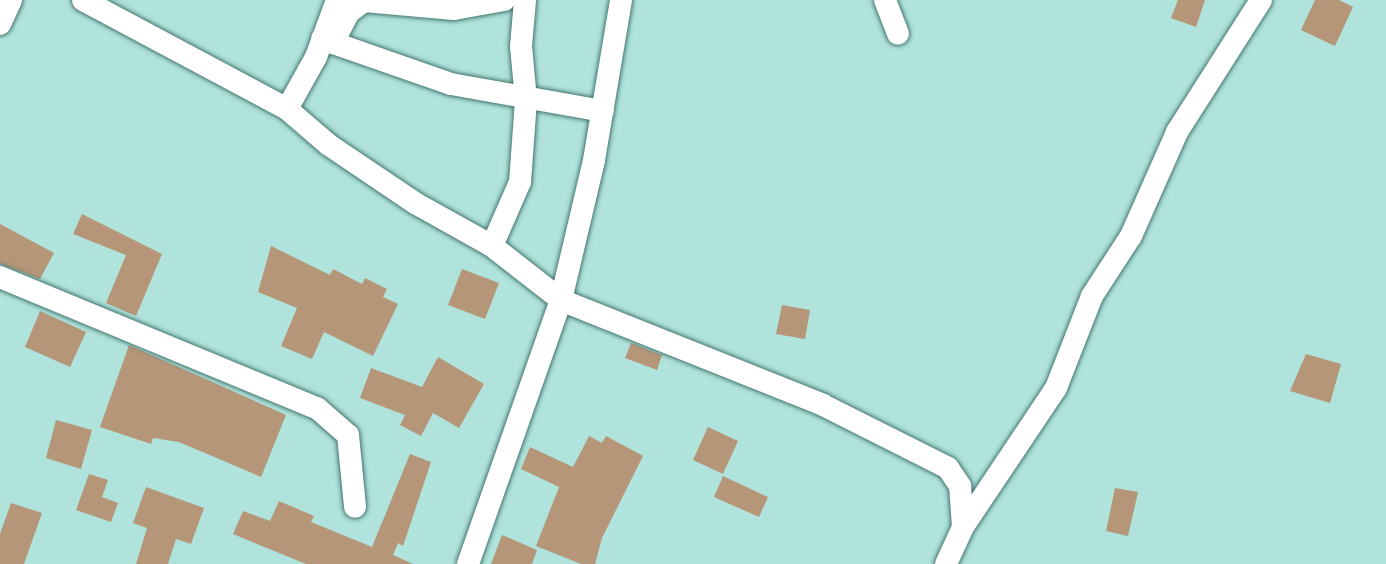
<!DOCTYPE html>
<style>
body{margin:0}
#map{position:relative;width:1386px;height:564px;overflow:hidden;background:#afe3db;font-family:"Playfair Display",serif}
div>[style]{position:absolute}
.building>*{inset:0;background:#b59679}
.roads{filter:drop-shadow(0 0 2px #44766f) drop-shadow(0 0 2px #44766f)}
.street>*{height:22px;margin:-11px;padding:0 11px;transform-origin:11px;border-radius:11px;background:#fff}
span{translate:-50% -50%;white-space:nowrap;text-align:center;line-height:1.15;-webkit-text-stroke:4.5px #afe3db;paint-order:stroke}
</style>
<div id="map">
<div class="building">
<i style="clip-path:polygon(1178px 0,1205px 0,1196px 27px,1171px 18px)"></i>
<i style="clip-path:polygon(1315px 0,1339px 0,1353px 7px,1335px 46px,1301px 30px)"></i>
<i style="clip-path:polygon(82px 214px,162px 254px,136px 316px,106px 303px,126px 255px,73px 234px)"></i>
<i style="clip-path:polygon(0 224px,54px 253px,40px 279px,0 264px)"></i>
<i style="clip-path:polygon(271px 246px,330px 275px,333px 269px,362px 284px,365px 278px,387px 289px,383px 297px,398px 304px,373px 356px,324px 332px,312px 359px,281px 346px,297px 308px,258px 292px)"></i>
<i style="clip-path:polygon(462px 269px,499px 283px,485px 319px,448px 305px)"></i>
<i style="clip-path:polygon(782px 305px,810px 310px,805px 339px,776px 334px)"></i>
<i style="clip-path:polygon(40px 311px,86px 332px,70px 367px,25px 347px)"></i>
<i style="clip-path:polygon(631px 343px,662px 355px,657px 370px,625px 358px)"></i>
<i style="clip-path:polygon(129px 345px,286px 415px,261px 477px,179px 442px,153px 438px,151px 444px,100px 427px)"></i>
<i style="clip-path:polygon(1306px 354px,1341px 364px,1330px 403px,1290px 391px)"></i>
<i style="clip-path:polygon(438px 357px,484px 384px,459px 428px,433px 413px,421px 436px,400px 425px,405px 415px,360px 398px,371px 368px,422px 387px)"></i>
<i style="clip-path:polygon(56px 420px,92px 430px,81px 469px,46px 458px)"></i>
<i style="clip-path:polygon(708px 427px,738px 441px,723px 474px,693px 460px)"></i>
<i style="clip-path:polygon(589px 436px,602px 443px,606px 436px,643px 456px,602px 538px,595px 564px,581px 564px,536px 546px,559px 487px,521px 469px,530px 447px,573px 467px)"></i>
<i style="clip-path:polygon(410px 454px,431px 462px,403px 546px,398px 543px,393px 555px,413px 564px,306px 564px,233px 534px,243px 511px,270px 521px,279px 501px,314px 516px,311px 522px,372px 547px)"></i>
<i style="clip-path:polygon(89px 474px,108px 480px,102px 497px,118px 503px,111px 522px,76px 510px)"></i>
<i style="clip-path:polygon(723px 476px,768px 497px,759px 517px,714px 497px)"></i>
<i style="clip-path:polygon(146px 487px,204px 508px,191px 544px,176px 539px,168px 564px,136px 564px,147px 528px,133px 523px)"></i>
<i style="clip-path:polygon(1115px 488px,1138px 492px,1128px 536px,1106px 531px)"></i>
<i style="clip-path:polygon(11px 503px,42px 513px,24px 564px,0 564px,0 534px)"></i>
<i style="clip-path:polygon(502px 535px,537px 550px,532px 564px,491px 564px)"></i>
</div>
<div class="roads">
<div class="street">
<i style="left:83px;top:0;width:231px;rotate:28.1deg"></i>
<i style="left:287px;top:109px;width:55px;rotate:40.6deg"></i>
<i style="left:329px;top:145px;width:104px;rotate:34deg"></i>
<i style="left:415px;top:203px;width:88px;rotate:29.2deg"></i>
<i style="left:492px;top:246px;width:88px;rotate:38deg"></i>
<i style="left:561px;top:300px;width:282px;rotate:21.8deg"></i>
<i style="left:823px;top:405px;width:140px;rotate:26.7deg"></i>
<i style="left:948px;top:468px;width:22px;rotate:56deg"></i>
<i style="left:960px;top:486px;width:41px;rotate:85.8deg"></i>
<i style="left:885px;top:0;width:36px;rotate:69deg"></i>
<i style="left:0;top:24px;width:26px;rotate:-65deg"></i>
<i style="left:322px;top:39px;width:137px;rotate:19.2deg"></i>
<i style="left:451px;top:84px;width:154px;rotate:10.1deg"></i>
<i style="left:333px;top:43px;width:34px;rotate:-63deg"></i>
<i style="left:348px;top:13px;width:20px;rotate:-37deg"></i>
<i style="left:364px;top:1px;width:90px;rotate:5.1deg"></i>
<i style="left:454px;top:9px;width:51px;rotate:-10.2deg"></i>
<i style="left:287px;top:109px;width:60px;rotate:-60.9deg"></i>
<i style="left:316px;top:57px;width:61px;rotate:-69.8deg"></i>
<i style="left:492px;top:246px;width:70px;rotate:-66.4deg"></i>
<i style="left:520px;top:182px;width:82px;rotate:-85.8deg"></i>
<i style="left:526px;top:100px;width:54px;rotate:-95.3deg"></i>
<i style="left:521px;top:46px;width:46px;rotate:-85deg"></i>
<i style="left:0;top:277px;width:343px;rotate:22.5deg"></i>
<i style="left:317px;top:408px;width:41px;rotate:41.1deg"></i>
<i style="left:348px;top:435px;width:72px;rotate:84.4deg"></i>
<i style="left:468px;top:564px;width:280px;rotate:-70.6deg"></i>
<i style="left:561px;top:300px;width:144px;rotate:-76.7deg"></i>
<i style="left:594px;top:160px;width:162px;rotate:-80.4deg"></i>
<i style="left:946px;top:564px;width:41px;rotate:-65.3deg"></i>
<i style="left:963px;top:527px;width:167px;rotate:-56.2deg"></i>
<i style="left:1056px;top:388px;width:99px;rotate:-68.6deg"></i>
<i style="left:1092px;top:296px;width:72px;rotate:-57deg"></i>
<i style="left:1131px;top:236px;width:114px;rotate:-66.1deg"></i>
<i style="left:1177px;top:132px;width:156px;rotate:-57.5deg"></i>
</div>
</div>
</div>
